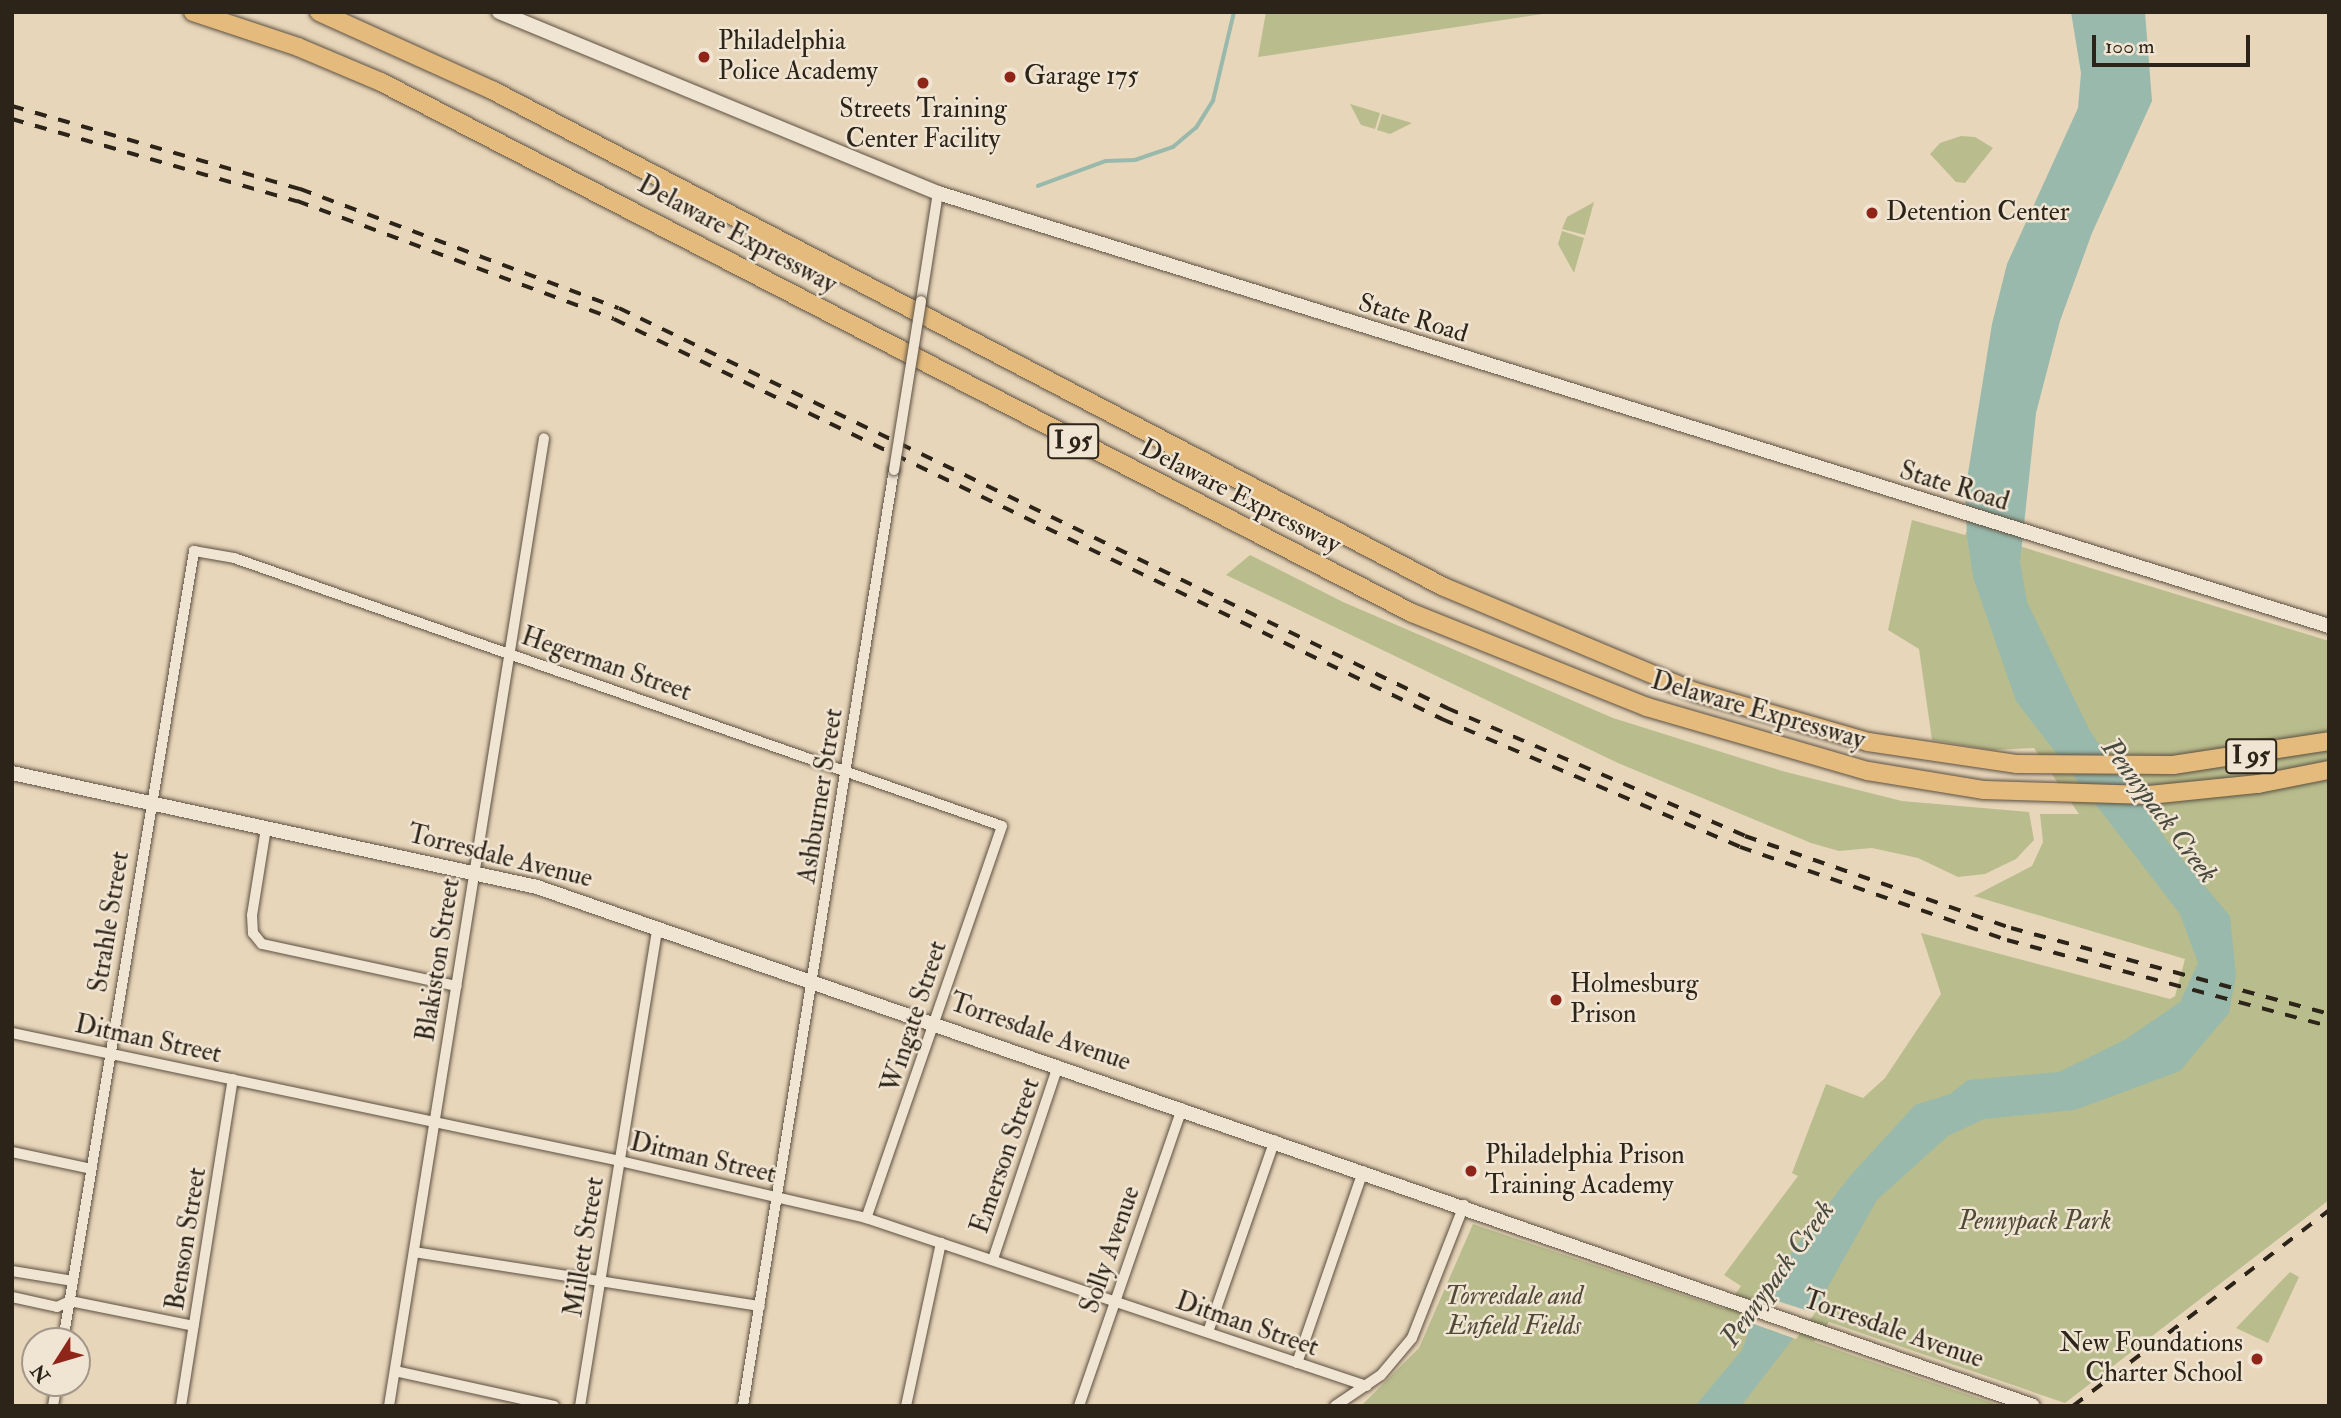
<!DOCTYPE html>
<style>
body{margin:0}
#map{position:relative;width:2341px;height:1418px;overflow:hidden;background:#e8d6ba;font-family:"IM FELL Double Pica",serif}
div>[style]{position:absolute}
.green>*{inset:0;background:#b9bd8d}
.water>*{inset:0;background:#98b9ac}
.pier>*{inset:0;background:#e8d6ba}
.stream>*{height:3.5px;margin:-1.75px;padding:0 1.75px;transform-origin:1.75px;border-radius:1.75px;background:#98b9ac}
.roads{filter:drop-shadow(0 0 2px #5c5041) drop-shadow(0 0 2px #5c5041)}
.street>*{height:10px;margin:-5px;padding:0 5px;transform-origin:5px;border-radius:5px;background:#f0e4d2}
.secondary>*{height:14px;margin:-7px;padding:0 7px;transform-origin:7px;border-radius:7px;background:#f0e4d2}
.highway>*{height:18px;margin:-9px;padding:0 9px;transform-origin:9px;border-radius:9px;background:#e4bb7d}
.rail>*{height:3.5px;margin-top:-1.75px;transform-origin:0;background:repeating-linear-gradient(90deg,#2d2419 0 12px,transparent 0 24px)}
.bridges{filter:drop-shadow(0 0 2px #5c5041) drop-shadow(0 0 2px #5c5041)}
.street-bridge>*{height:10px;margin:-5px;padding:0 5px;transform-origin:5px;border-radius:5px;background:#f0e4d2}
.dots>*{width:19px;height:19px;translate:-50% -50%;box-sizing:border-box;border:4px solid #f0e4d2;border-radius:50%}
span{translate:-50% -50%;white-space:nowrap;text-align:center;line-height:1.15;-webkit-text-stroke:5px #f0e4d2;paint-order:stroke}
.shield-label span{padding:2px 5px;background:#f0e4d2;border:2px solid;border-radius:5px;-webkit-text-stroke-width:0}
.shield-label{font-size:24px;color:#2d2419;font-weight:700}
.poi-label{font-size:26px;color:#2d2419}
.left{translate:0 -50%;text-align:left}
.right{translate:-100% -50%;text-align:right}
.street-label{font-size:26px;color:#2d2419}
.park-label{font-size:26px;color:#504a36;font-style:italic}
.water-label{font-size:28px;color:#48493e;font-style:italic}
.frame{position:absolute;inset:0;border:14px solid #2d2419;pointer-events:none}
.north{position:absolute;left:21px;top:1327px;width:70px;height:70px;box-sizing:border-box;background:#f0e4d2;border:2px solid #a29788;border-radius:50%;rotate:233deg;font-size:19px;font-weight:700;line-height:28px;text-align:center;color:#2d2419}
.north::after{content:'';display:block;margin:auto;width:24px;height:32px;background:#8f2418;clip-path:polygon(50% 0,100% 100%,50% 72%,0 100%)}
.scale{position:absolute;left:2092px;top:35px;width:158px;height:32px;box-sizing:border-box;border:4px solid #2d2419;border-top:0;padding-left:9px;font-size:21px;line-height:24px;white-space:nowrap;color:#2d2419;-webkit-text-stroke:5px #f0e4d2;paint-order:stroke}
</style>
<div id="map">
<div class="green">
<i style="clip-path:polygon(1266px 12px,1543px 12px,1543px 14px,1258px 57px)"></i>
<i style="clip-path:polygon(1350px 104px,1380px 113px,1375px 129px,1361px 125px)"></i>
<i style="clip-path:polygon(1382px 114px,1412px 123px,1390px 134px,1377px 130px)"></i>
<i style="clip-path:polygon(1961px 136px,1975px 137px,1993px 148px,1965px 183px,1956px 182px,1930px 154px,1940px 143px)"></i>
<i style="clip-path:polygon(1594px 202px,1585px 235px,1562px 229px,1567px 217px)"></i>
<i style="clip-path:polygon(1562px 231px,1584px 238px,1574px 273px,1558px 244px)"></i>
<i style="clip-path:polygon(1912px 520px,1965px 535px,1967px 531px,1983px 535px,2329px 641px,2329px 1200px,2065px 1403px,1829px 1322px,1814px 1342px,2001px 1406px,1361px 1406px,1419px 1348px,1473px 1224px,1725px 1309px,1741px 1286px,1724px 1275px,1798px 1176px,1792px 1173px,1826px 1084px,1863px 1098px,1885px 1078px,1941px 994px,1921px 933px,2170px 999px,2175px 996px,2185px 959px,1974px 896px,2032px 866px,2043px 842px,2040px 814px,2079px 814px,2034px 748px,1992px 750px,1932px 740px,1919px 649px,1888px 630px)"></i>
<i style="clip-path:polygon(1250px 555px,1343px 602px,1613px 718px,1782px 771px,1902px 801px,2029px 812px,2034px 840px,2016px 859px,1985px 874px,1958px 877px,1918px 858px,1872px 848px,1839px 851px,1811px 843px,1618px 763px,1226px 575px)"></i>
<i style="clip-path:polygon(2290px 1272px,2299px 1277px,2268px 1343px,2236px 1328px)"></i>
</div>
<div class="water">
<i style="clip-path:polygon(2071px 12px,2145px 12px,2152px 101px,2092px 233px,2060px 321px,2036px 413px,2020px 562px,2027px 602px,2090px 731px,2168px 842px,2230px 916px,2236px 975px,2229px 1013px,2180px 1071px,2075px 1110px,1984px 1119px,1948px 1136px,1877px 1200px,1815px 1310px,1741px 1406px,1695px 1406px,1742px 1350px,1764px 1288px,1850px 1176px,1915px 1105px,1950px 1094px,1968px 1080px,2059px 1072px,2126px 1039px,2180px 1002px,2198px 963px,2180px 914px,2016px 701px,1973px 577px,1967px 536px,1965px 492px,1992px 324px,2007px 264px,2078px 108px,2081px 73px)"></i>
</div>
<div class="pier">
<i style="clip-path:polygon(1758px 1295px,1815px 1313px,1796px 1339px,1748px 1322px)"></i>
</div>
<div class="stream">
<i style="left:1038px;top:186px;width:72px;rotate:-20.2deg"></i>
<i style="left:1106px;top:161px;width:29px;rotate:-2deg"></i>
<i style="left:1135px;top:160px;width:40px;rotate:-18.9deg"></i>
<i style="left:1173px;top:147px;width:30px;rotate:-40deg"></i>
<i style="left:1196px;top:128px;width:32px;rotate:-58deg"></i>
<i style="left:1213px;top:101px;width:91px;rotate:-76.7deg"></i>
</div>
<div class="roads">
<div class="street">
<i style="left:921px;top:301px;width:109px;rotate:-81.1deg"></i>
<i style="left:266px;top:828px;width:88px;rotate:99.1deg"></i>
<i style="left:252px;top:915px;width:18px;rotate:87deg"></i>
<i style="left:253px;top:933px;width:14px;rotate:51deg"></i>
<i style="left:262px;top:944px;width:199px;rotate:12.2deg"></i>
<i style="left:12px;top:1033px;width:621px;rotate:11.89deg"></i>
<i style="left:620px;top:1161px;width:253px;rotate:13deg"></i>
<i style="left:866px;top:1218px;width:528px;rotate:18.54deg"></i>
<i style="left:12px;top:1152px;width:81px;rotate:12.1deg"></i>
<i style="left:414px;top:1252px;width:350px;rotate:8.9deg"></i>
<i style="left:993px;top:1259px;width:204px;rotate:-71.4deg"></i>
<i style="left:12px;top:1271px;width:62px;rotate:9.3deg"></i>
<i style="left:12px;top:1297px;width:46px;rotate:12.5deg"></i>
<i style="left:57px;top:1307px;width:14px;rotate:-25deg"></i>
<i style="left:70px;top:1301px;width:126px;rotate:11.4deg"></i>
<i style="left:1208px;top:1332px;width:203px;rotate:-70.8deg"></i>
<i style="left:63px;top:1341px;width:801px;rotate:-80.58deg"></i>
<i style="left:194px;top:551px;width:41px;rotate:9.9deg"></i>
<i style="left:234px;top:558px;width:813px;rotate:19.24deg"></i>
<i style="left:1002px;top:826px;width:415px;rotate:109.1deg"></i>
<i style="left:1297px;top:1363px;width:203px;rotate:-71deg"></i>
<i style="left:395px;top:1371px;width:163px;rotate:12.4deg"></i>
<i style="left:53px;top:1406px;width:23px;rotate:-80deg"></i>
<i style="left:181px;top:1406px;width:331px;rotate:-81deg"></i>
<i style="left:389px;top:1406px;width:980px;rotate:-80.9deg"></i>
<i style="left:580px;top:1406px;width:483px;rotate:-80.8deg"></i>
<i style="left:743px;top:1406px;width:948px;rotate:-80.84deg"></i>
<i style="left:906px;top:1406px;width:167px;rotate:-77.9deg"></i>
<i style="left:1079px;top:1406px;width:315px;rotate:-70.9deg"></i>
<i style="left:1335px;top:1406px;width:55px;rotate:-34deg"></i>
<i style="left:1381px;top:1375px;width:48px;rotate:-50deg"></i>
<i style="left:1412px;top:1338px;width:143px;rotate:-68.6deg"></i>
</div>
<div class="secondary">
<i style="left:499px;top:12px;width:475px;rotate:22.4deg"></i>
<i style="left:938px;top:193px;width:1457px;rotate:17.29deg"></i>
<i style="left:12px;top:773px;width:537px;rotate:12.25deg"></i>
<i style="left:537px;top:887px;width:1583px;rotate:19.13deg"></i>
</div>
<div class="highway">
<i style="left:193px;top:12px;width:111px;rotate:18.4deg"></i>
<i style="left:298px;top:47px;width:90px;rotate:22.9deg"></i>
<i style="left:381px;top:82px;width:1160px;rotate:27.25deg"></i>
<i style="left:1412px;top:613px;width:253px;rotate:21.8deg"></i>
<i style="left:1647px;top:707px;width:230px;rotate:16.2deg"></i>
<i style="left:1868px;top:771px;width:118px;rotate:9.3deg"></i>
<i style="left:1984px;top:790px;width:165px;rotate:1.7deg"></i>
<i style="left:2149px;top:795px;width:110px;rotate:-5.8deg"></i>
<i style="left:2258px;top:784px;width:72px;rotate:-11.2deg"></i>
<i style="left:319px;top:12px;width:190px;rotate:24.3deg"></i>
<i style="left:492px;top:90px;width:1074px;rotate:27.57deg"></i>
<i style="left:1444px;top:587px;width:272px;rotate:22.7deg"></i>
<i style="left:1695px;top:692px;width:180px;rotate:16.1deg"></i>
<i style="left:1868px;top:742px;width:151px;rotate:8.4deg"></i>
<i style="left:2017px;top:764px;width:156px;rotate:0.4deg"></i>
<i style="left:2173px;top:765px;width:158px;rotate:-8.7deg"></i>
</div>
</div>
<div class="rail">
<i style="left:12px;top:106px;width:300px;rotate:16.1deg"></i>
<i style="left:300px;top:189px;width:340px;rotate:20.5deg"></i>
<i style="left:619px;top:308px;width:920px;rotate:25.78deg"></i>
<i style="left:1447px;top:708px;width:324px;rotate:23.2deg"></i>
<i style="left:1745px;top:836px;width:281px;rotate:19.1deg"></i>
<i style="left:2011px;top:928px;width:329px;rotate:15.1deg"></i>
<i style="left:12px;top:119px;width:297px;rotate:16.1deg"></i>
<i style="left:297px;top:201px;width:338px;rotate:20.4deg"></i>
<i style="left:614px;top:319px;width:920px;rotate:25.78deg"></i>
<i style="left:1442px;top:719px;width:324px;rotate:23.2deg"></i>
<i style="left:1740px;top:847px;width:283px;rotate:19.2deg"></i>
<i style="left:2007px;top:940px;width:333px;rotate:15deg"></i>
<i style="left:2073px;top:1406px;width:322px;rotate:-37.4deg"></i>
</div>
<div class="bridges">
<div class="street-bridge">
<i style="left:894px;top:470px;width:171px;rotate:-80.9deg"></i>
</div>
</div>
<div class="dots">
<i style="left:704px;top:57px;background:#8f2418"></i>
<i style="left:1010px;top:77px;background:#8f2418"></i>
<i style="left:923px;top:83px;background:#8f2418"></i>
<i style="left:1872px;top:213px;background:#8f2418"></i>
<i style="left:1556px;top:1000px;background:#8f2418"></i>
<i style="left:1471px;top:1171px;background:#8f2418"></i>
<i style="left:2257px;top:1359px;background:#8f2418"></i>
</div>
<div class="shield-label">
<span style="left:1073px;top:441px">I 95</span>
<span style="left:2251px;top:756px">I 95</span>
</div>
<div class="poi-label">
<span class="left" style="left:718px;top:57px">Philadelphia<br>Police Academy</span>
<span class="left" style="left:1024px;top:77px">Garage 175</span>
<span style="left:923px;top:125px">Streets Training<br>Center Facility</span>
<span class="left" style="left:1886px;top:213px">Detention Center</span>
<span class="left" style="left:1570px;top:1000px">Holmesburg<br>Prison</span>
<span class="left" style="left:1485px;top:1171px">Philadelphia Prison<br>Training Academy</span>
<span class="right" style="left:2243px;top:1359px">New Foundations<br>Charter School</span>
</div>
<div class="street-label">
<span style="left:737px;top:235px;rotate:28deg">Delaware Expressway</span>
<span style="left:1413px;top:319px;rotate:17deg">State Road</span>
<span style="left:1954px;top:487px;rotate:17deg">State Road</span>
<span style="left:1240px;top:497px;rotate:27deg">Delaware Expressway</span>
<span style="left:606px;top:665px;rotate:19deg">Hegerman Street</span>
<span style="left:1758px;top:711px;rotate:16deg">Delaware Expressway</span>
<span style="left:821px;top:796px;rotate:-81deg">Ashburner Street</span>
<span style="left:500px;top:857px;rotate:14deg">Torresdale Avenue</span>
<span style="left:110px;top:922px;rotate:-81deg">Strahle Street</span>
<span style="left:439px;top:960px;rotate:-81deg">Blakiston Street</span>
<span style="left:915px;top:1017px;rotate:-72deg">Wingate Street</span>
<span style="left:1040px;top:1033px;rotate:19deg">Torresdale Avenue</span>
<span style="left:148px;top:1040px;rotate:12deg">Ditman Street</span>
<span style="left:1006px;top:1156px;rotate:-71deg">Emerson Street</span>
<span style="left:703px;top:1159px;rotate:13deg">Ditman Street</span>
<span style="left:187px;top:1239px;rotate:-81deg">Benson Street</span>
<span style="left:585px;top:1247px;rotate:-81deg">Millett Street</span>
<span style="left:1111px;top:1250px;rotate:-71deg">Solly Avenue</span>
<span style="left:1247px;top:1325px;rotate:19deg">Ditman Street</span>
<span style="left:1893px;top:1330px;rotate:19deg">Torresdale Avenue</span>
</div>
<div class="park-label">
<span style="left:2035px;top:1222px">Pennypack Park</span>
<span style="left:1514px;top:1312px">Torresdale and<br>Enfield Fields</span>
</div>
<div class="water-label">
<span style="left:2159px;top:811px;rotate:53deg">Pennypack Creek</span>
<span style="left:1778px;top:1274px;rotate:-54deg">Pennypack Creek</span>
</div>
<div class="frame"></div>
<div class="north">N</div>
<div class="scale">100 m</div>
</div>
